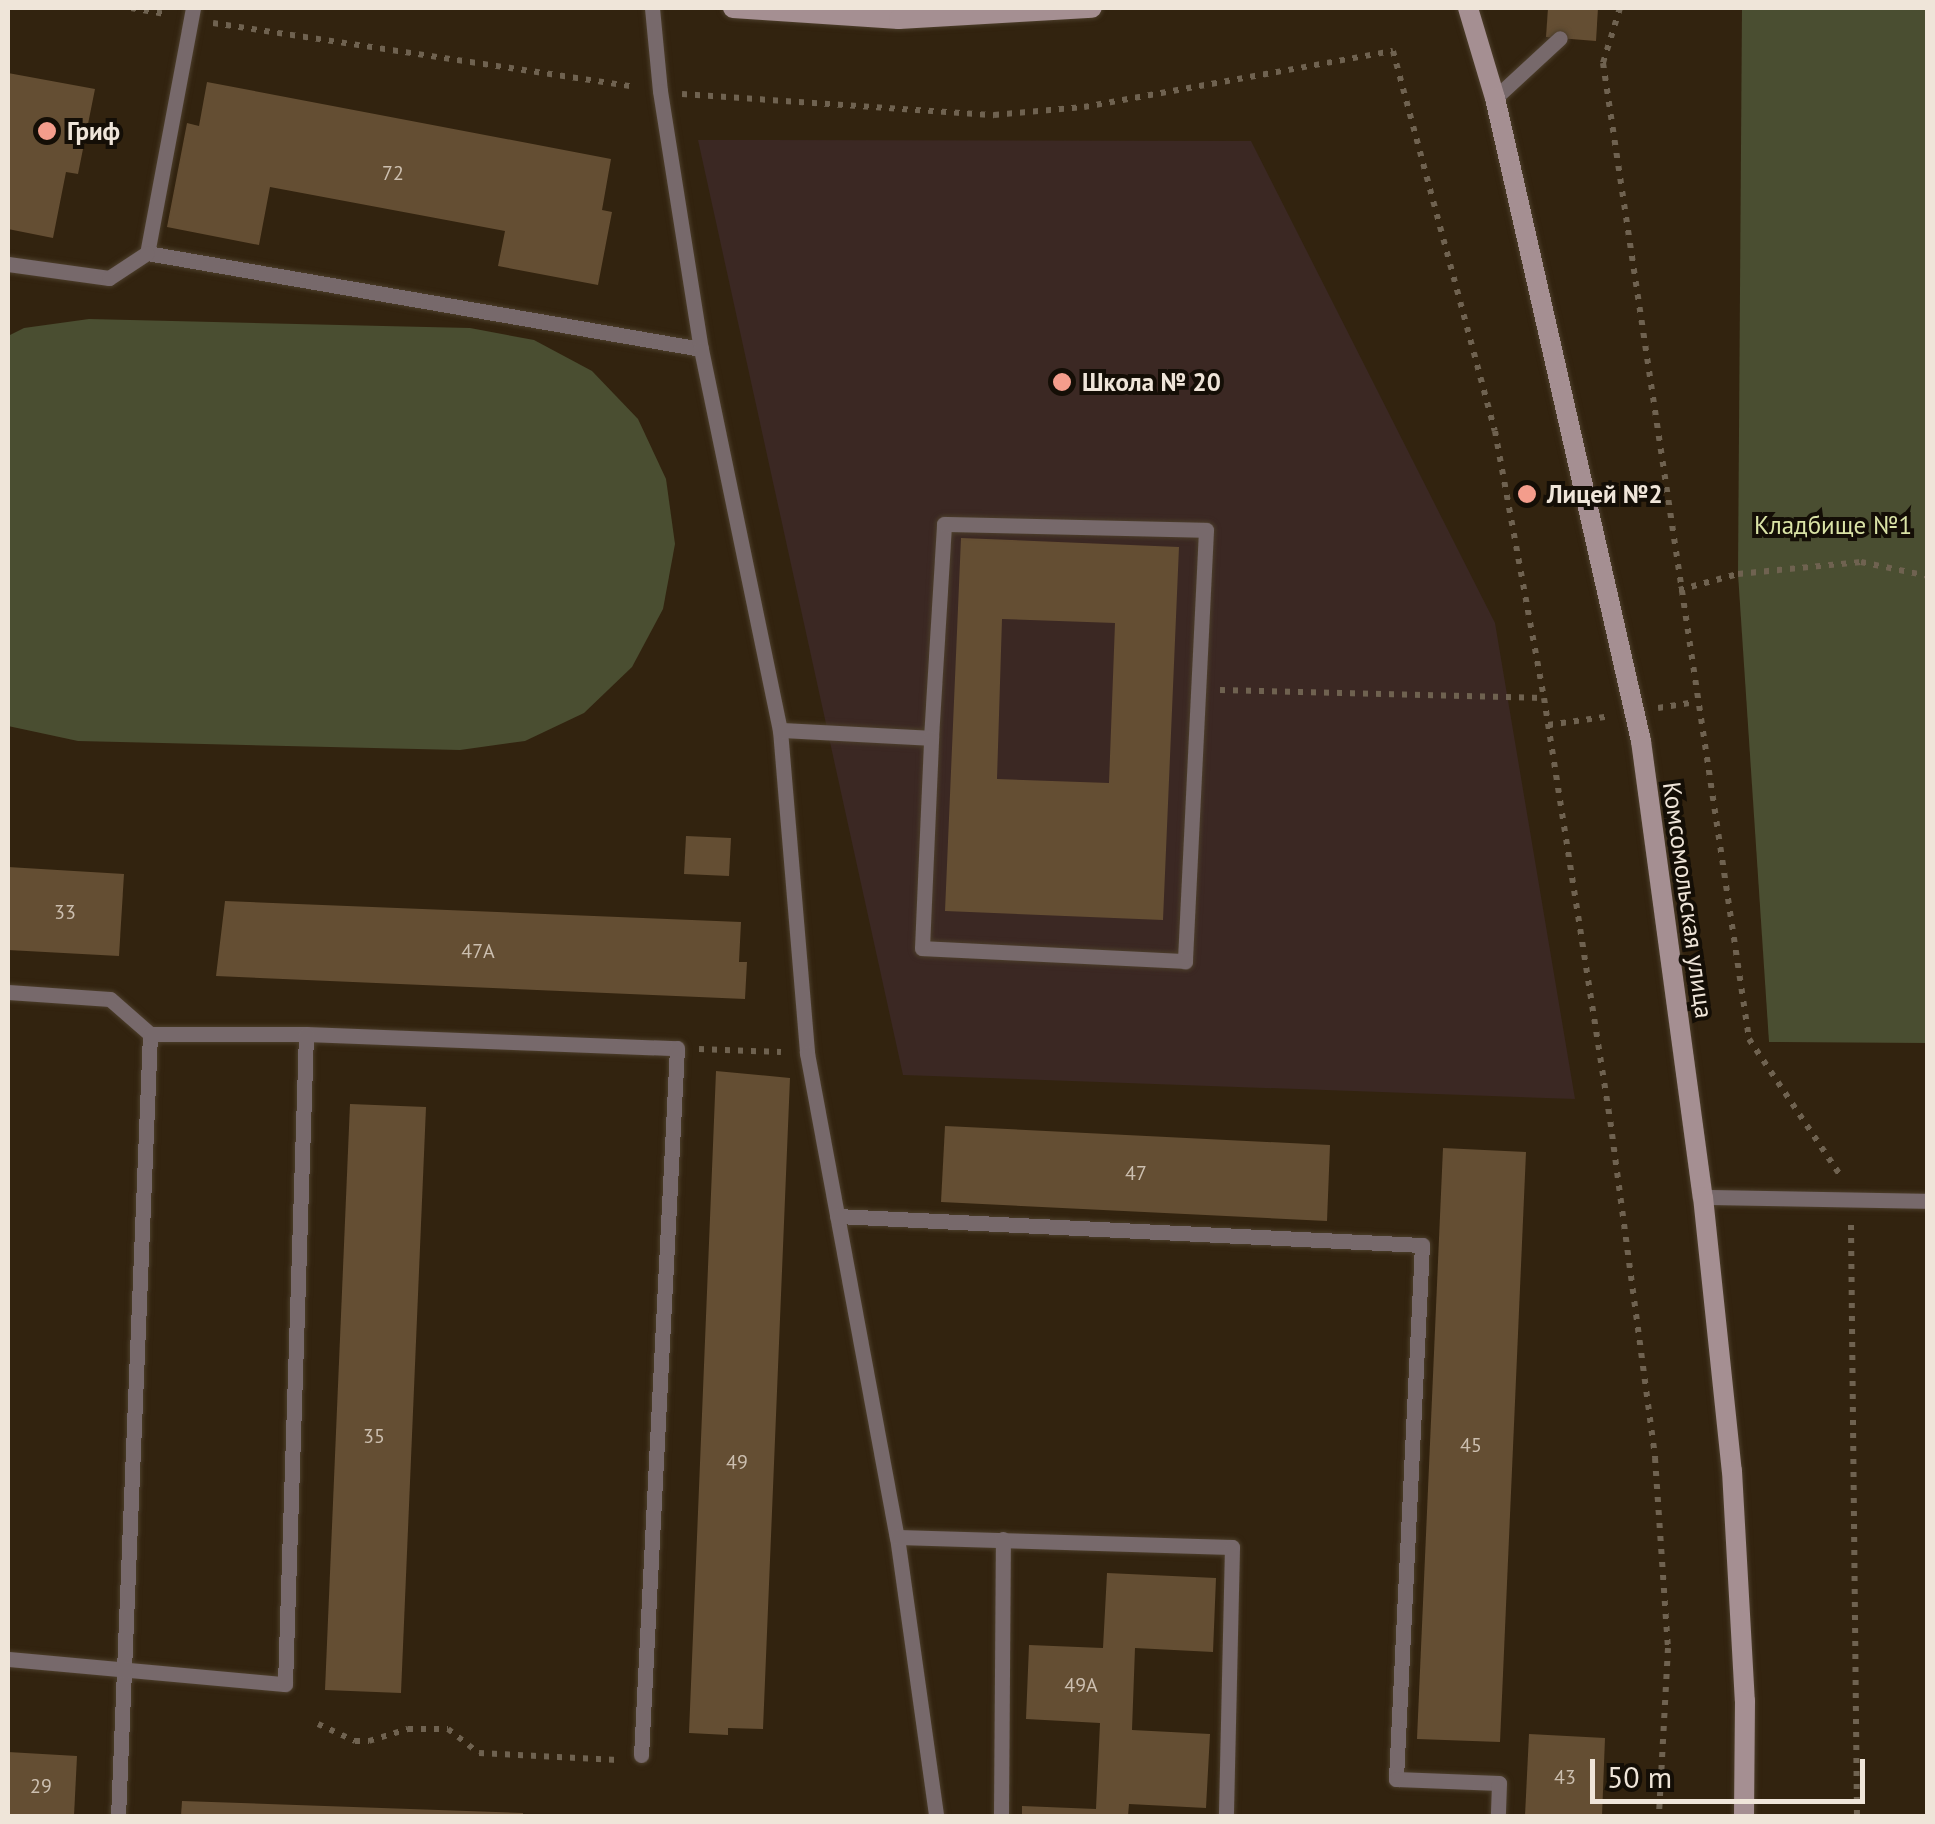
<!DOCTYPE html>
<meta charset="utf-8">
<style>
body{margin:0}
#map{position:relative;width:1935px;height:1824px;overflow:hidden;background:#32230f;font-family:"PT Sans",sans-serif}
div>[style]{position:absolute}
.education>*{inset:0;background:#3b2823}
.green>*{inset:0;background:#4a4e31}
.building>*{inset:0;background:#644e33}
.path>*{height:6px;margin-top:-3px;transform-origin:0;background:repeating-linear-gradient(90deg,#6f6250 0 5px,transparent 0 13px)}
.roads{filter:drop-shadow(0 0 2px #4c3e2b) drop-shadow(0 0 2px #4c3e2b)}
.lane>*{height:15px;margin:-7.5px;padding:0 7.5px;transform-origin:7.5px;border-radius:7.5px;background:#77696b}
.secondary>*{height:20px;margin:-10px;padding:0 10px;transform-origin:10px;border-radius:10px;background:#a58f92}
.dots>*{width:28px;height:28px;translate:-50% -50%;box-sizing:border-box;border:5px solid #140e06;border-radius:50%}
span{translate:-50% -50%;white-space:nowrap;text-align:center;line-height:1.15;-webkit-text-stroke:8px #140e06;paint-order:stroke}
.number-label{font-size:20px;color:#ccbfb0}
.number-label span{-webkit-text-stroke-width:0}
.poi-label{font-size:25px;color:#efe5d9;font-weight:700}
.left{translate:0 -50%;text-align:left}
.park-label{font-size:25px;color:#dae3a6}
.street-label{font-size:25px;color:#efe5d9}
.frame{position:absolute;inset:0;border:10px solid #efe5d9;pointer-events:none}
.scale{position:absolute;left:1590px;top:1759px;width:275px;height:45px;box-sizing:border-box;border:5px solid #efe5d9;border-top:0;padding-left:12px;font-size:30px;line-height:35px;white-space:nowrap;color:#efe5d9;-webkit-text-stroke:8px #140e06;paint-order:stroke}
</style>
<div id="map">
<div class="education">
<i style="clip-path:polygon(698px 140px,1251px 141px,1495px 623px,1575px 1099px,903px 1075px)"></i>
</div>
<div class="green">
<i style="clip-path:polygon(1742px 8px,1927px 8px,1927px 1043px,1769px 1042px,1738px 574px)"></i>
<i style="clip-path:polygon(89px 319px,470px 328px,534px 340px,592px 371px,638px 419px,666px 479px,675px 544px,663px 609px,632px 667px,584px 713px,525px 741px,460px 750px,78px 741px,8px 726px,8px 336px,24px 328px)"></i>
</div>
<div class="building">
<i style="clip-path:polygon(1548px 8px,1598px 8px,1596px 41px,1546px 37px)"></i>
<i style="clip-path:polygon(8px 73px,95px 89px,78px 174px,66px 172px,53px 238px,8px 229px)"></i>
<i style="clip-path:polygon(207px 82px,611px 159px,602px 210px,612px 212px,598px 285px,498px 266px,505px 231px,270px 187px,259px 245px,167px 227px,187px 123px,199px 126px)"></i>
<i style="clip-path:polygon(evenodd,961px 538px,1179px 547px,1163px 920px,945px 911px,961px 538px,1002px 619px,1115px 623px,1109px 783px,997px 779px,1002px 619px)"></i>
<i style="clip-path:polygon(686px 836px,731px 838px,729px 876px,684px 874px)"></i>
<i style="clip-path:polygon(8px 867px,124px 874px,119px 956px,8px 950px)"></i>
<i style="clip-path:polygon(225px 901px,741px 922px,739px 962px,747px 962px,745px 999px,216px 976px)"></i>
<i style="clip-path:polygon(716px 1071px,790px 1078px,763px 1729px,728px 1728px,728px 1735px,689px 1733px)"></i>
<i style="clip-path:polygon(350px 1104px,426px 1107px,401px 1693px,325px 1690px)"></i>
<i style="clip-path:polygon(945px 1126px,1330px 1145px,1327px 1221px,941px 1202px)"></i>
<i style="clip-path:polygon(1443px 1148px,1526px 1152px,1500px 1742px,1417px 1739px)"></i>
<i style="clip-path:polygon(1107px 1573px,1216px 1578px,1213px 1652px,1135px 1648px,1132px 1730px,1210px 1734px,1206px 1808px,1129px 1804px,1128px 1816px,1022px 1816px,1022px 1806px,1096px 1809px,1100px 1723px,1026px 1719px,1029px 1645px,1103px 1648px)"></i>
<i style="clip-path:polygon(1529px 1734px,1605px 1738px,1602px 1816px,1525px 1816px)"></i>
<i style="clip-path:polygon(8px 1752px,77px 1756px,74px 1816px,8px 1816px)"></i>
<i style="clip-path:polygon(182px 1801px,523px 1813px,523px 1816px,181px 1816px)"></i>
</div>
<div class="path">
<i style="left:131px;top:8px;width:36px;rotate:10deg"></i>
<i style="left:1620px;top:8px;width:58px;rotate:107.2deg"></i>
<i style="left:1603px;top:63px;width:987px;rotate:81.49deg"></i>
<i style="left:1749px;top:1039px;width:164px;rotate:56.2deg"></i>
<i style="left:213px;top:23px;width:427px;rotate:8.6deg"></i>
<i style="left:682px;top:94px;width:313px;rotate:3.9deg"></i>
<i style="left:994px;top:115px;width:90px;rotate:-5.1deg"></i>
<i style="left:1084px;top:107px;width:314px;rotate:-10.3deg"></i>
<i style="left:1393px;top:51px;width:393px;rotate:75deg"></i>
<i style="left:1495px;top:431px;width:271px;rotate:79.6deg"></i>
<i style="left:1544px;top:698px;width:441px;rotate:81.1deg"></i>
<i style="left:1612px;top:1134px;width:327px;rotate:82.4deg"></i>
<i style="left:1655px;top:1458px;width:190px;rotate:86.1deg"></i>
<i style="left:1668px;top:1648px;width:168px;rotate:93.1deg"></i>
<i style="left:1679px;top:590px;width:61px;rotate:-15.2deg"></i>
<i style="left:1738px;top:574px;width:124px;rotate:-5.6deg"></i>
<i style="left:1861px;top:562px;width:68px;rotate:11.8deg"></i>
<i style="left:1220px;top:690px;width:324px;rotate:1.4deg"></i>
<i style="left:1658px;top:708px;width:38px;rotate:-9deg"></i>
<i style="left:1548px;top:725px;width:64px;rotate:-8.1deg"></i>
<i style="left:699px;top:1049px;width:82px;rotate:2.1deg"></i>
<i style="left:1851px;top:1225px;width:591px;rotate:89.42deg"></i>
<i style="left:318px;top:1724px;width:41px;rotate:24.7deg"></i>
<i style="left:355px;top:1741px;width:14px"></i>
<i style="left:369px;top:1741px;width:41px;rotate:-17.1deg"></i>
<i style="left:408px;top:1729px;width:40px"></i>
<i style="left:448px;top:1729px;width:39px;rotate:38deg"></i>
<i style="left:479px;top:1753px;width:139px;rotate:2.9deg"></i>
</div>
<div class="roads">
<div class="lane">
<i style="left:193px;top:8px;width:249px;rotate:100.6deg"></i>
<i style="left:147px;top:253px;width:562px;rotate:9.83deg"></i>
<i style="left:652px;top:8px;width:83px;rotate:84.5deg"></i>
<i style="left:660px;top:91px;width:261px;rotate:81deg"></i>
<i style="left:701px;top:349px;width:389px;rotate:78.3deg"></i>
<i style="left:780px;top:730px;width:324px;rotate:85.2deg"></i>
<i style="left:807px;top:1053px;width:492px;rotate:79.5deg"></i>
<i style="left:897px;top:1537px;width:282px;rotate:82deg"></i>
<i style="left:1495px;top:98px;width:88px;rotate:-42.7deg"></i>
<i style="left:8px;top:264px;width:102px;rotate:7.9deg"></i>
<i style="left:109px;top:278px;width:45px;rotate:-33.3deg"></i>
<i style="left:780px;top:730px;width:151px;rotate:3deg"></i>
<i style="left:931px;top:738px;width:214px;rotate:-86.5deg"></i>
<i style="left:944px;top:524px;width:262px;rotate:1.3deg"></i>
<i style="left:1206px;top:530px;width:432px;rotate:92.8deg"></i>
<i style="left:1185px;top:961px;width:263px;rotate:-177.2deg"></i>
<i style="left:922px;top:948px;width:210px;rotate:-87.5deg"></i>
<i style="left:8px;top:992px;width:102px;rotate:3.9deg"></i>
<i style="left:110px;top:999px;width:53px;rotate:41.2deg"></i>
<i style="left:150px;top:1034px;width:783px;rotate:92.34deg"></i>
<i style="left:150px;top:1034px;width:156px"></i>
<i style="left:306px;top:1034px;width:371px;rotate:2.2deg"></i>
<i style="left:677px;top:1048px;width:708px;rotate:92.91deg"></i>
<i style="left:1703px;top:1197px;width:225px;rotate:1deg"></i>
<i style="left:837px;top:1216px;width:586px;rotate:2.84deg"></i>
<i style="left:1422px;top:1245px;width:535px;rotate:92.79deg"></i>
<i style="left:1396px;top:1779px;width:103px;rotate:2.2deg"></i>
<i style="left:1499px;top:1783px;width:33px;rotate:92deg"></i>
<i style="left:897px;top:1537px;width:335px;rotate:1.7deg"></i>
<i style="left:1232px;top:1547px;width:269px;rotate:91.3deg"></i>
<i style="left:8px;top:1659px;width:278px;rotate:5.2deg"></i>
<i style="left:285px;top:1684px;width:650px;rotate:-88.15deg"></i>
<i style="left:1001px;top:1816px;width:277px;rotate:-89.6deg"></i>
</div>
<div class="secondary">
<i style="left:733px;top:8px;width:166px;rotate:3.8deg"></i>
<i style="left:899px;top:19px;width:193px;rotate:-3.3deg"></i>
<i style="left:1468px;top:8px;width:94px;rotate:73.3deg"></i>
<i style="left:1495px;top:98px;width:659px;rotate:77.21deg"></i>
<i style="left:1641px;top:741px;width:460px;rotate:82.3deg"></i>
<i style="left:1703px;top:1197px;width:276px;rotate:84deg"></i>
<i style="left:1732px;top:1471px;width:230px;rotate:86.8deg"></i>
<i style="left:1745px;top:1701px;width:115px;rotate:90.5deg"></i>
</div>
</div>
<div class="dots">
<i style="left:47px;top:131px;background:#f49d8c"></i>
<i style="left:1062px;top:382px;background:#f49d8c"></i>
<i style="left:1527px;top:494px;background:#f49d8c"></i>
</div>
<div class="number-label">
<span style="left:393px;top:173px">72</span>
<span style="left:65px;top:912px">33</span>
<span style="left:478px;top:951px">47А</span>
<span style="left:1136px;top:1173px">47</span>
<span style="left:374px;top:1436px">35</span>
<span style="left:1471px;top:1445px">45</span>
<span style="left:737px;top:1462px">49</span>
<span style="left:1081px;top:1685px">49А</span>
<span style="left:1565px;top:1777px">43</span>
<span style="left:41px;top:1786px">29</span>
</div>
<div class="poi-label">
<span class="left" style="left:67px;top:131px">Гриф</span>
<span class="left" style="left:1082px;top:382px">Школа № 20</span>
<span class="left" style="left:1547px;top:494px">Лицей №2</span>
</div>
<div class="park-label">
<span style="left:1833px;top:525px">Кладбище №1</span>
</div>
<div class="street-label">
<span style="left:1688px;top:900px;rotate:82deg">Комсомольская улица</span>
</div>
<div class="frame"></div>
<div class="scale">50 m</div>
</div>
